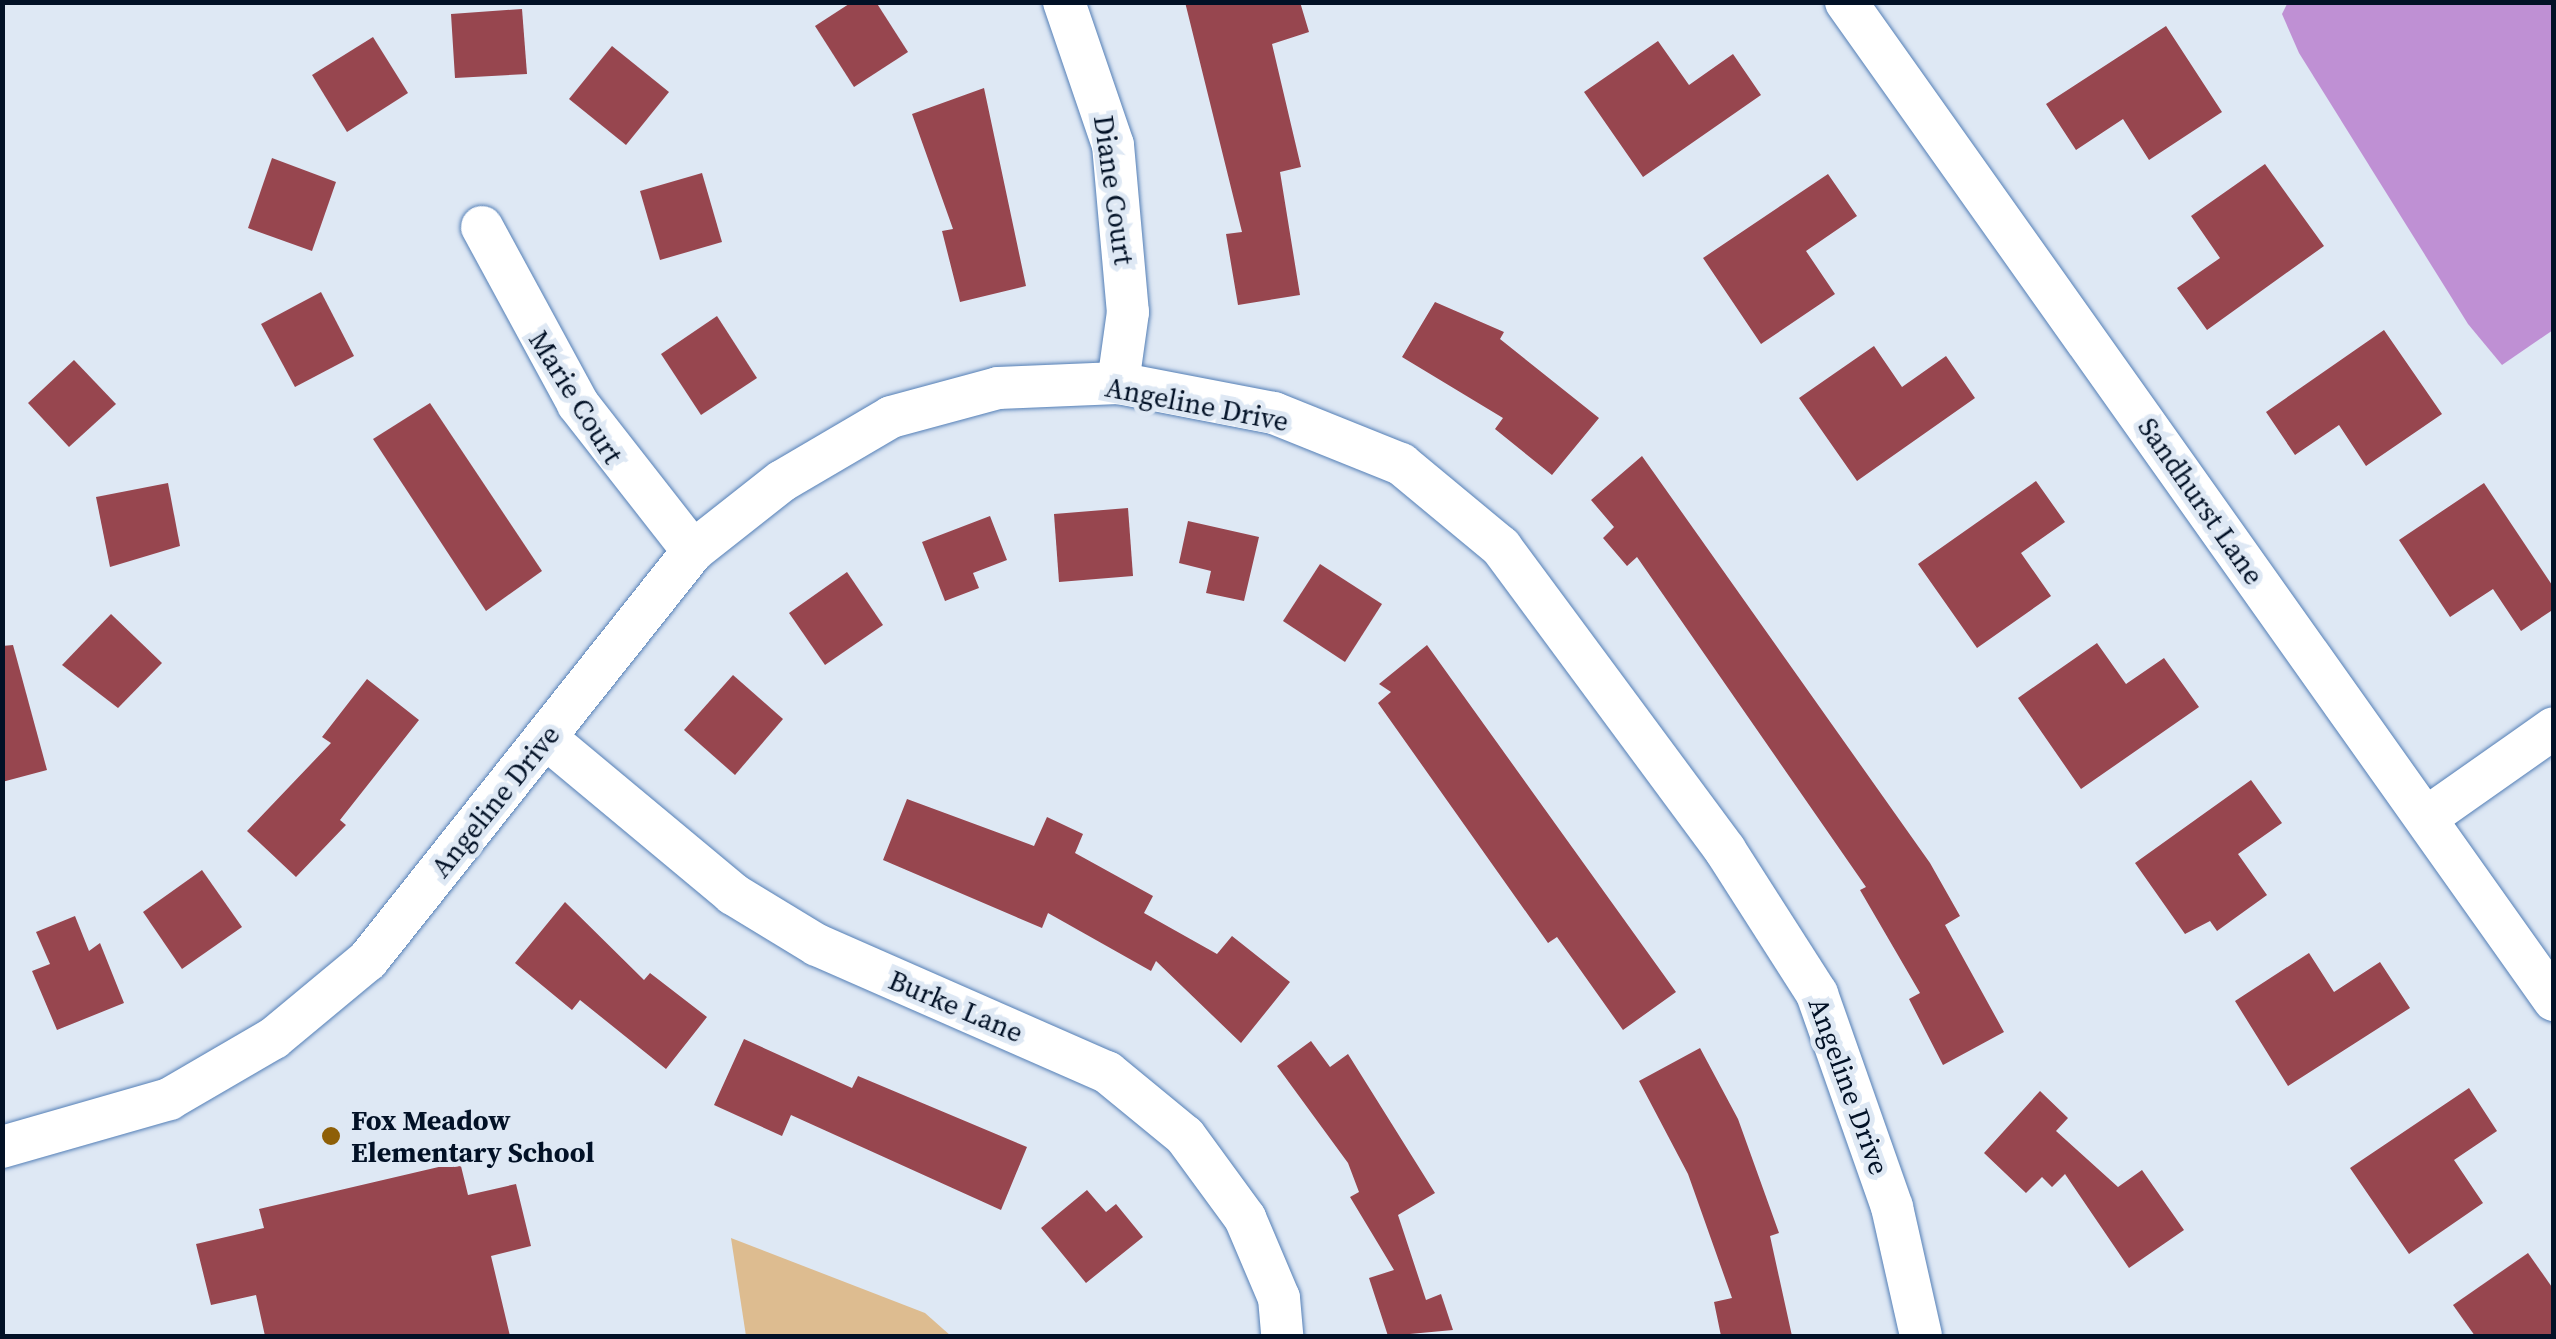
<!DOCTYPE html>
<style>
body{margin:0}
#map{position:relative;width:2556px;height:1339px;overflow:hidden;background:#dee8f4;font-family:"Source Serif 4",serif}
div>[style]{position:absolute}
.green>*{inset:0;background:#ddbc90}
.water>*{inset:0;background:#bf90d4}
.building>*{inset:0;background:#97464f}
.roads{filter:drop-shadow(0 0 2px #547fb6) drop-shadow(0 0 2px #547fb6)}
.street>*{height:42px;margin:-21px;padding:0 21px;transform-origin:21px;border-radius:21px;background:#fff}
.dots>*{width:28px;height:28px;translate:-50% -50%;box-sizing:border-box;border:5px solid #dee8f4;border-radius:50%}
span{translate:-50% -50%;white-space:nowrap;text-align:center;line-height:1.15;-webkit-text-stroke:10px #dee8f4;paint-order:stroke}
.street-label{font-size:28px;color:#021126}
.poi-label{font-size:28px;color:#021126;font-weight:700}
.left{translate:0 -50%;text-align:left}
.frame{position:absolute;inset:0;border:5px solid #021126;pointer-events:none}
</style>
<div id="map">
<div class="green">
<i style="clip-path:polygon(731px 1238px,925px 1313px,951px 1336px,746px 1336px)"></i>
</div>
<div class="water">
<i style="clip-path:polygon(2288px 2px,2553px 3px,2553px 330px,2502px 365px,2468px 324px,2299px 53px,2282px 14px)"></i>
</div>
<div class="building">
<i style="clip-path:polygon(852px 2px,876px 2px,908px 52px,854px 87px,815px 26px)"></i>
<i style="clip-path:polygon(1185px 2px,1300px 2px,1309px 32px,1272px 44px,1301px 167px,1280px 172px,1300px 295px,1238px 305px,1226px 234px,1242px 232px)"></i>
<i style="clip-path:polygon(522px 9px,527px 74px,455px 78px,451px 14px)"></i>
<i style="clip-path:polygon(2166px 26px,2222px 112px,2149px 160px,2123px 119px,2076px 150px,2046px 104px)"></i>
<i style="clip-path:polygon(373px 37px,408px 93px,347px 132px,312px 75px)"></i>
<i style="clip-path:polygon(1658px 41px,1689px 85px,1733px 54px,1761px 95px,1643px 177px,1584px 92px)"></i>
<i style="clip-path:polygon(612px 46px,669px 92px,626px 145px,569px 99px)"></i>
<i style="clip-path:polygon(984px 88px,1026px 286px,960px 302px,942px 231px,953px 229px,912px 114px)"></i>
<i style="clip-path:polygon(272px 158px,336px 182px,312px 251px,248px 228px)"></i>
<i style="clip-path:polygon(2265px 164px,2324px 246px,2207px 330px,2177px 288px,2220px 258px,2191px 216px)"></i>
<i style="clip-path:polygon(702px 173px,722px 242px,660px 260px,640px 191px)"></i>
<i style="clip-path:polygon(1828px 174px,1857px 216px,1806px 251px,1835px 294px,1761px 344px,1703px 258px)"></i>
<i style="clip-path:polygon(321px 292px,354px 356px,295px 387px,261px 324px)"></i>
<i style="clip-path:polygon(1435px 302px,1504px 332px,1500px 339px,1599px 418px,1552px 475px,1495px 429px,1503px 418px,1402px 357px)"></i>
<i style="clip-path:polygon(717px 316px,757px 378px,701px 415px,661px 354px)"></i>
<i style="clip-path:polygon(2384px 330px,2442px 414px,2366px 466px,2339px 425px,2295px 455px,2266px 412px)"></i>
<i style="clip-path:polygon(1874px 346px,1902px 387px,1946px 356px,1975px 398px,1857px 481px,1799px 398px)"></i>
<i style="clip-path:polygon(74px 360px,116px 404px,69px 447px,28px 403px)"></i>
<i style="clip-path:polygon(430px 403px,542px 571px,486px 611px,373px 439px)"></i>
<i style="clip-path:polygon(1642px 456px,1930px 863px,1960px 916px,1945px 925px,2004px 1032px,1943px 1065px,1909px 999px,1920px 993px,1860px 890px,1866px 887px,1637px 557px,1627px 566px,1603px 538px,1614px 527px,1591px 500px)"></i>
<i style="clip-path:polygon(2036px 481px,2065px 522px,2021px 553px,2051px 596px,1977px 648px,1918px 564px)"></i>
<i style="clip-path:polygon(168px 483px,180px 546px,110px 567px,96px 497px)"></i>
<i style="clip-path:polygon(2484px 483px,2554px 588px,2554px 609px,2521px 631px,2493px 589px,2450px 617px,2399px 540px)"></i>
<i style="clip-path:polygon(1128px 508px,1133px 576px,1059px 582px,1054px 514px)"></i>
<i style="clip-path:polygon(990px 516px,1007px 560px,973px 573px,979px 588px,945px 601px,922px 542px)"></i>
<i style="clip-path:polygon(1188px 521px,1259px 537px,1244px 601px,1206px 593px,1211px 571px,1179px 563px)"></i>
<i style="clip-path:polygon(1320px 564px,1382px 604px,1345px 662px,1283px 621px)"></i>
<i style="clip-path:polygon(847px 572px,883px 625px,825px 665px,789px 613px)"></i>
<i style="clip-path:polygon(111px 614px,162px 663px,118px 708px,62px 665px)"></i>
<i style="clip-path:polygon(2097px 643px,2126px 684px,2164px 658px,2199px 707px,2081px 789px,2018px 698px)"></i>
<i style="clip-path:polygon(13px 645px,47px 770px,2px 782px,2px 646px)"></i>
<i style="clip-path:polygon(1427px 645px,1676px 992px,1623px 1030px,1557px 937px,1548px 943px,1378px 703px,1391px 692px,1379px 684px)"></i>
<i style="clip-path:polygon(733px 675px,783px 719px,735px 775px,684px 730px)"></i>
<i style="clip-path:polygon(367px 679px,419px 720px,340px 820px,346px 825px,296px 877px,247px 831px,331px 743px,322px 737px)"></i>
<i style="clip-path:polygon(2251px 780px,2282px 823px,2238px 854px,2267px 895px,2217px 931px,2210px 921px,2185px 934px,2135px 863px)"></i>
<i style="clip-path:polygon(907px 799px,1034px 846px,1047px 817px,1083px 834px,1075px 853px,1153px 896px,1144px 913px,1217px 954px,1232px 936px,1290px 982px,1241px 1043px,1156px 961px,1151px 971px,1048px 913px,1042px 928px,883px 860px)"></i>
<i style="clip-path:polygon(202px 870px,242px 927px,182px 969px,143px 912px)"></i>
<i style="clip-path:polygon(565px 902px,644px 980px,650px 973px,707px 1017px,666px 1069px,580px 1000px,572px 1010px,515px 963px)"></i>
<i style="clip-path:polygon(75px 916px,89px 951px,100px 943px,124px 1003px,57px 1030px,32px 971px,50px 964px,36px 932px)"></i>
<i style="clip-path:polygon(2309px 953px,2334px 992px,2380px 962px,2410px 1008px,2288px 1086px,2235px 1001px)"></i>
<i style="clip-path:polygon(744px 1039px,852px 1088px,858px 1076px,1027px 1147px,1001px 1210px,791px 1115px,782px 1136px,714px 1105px)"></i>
<i style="clip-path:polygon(1311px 1041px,1330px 1067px,1348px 1054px,1435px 1193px,1398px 1215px,1426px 1300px,1441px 1294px,1453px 1330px,1388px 1336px,1369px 1278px,1394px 1270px,1350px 1197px,1359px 1192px,1348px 1163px,1277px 1066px)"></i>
<i style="clip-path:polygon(1700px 1048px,1738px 1119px,1779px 1233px,1770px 1236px,1792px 1336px,1721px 1336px,1714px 1302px,1732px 1298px,1688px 1174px,1639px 1081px)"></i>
<i style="clip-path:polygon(2469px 1088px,2497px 1131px,2454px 1160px,2483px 1203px,2409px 1254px,2350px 1168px)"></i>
<i style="clip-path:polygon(2040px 1091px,2068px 1118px,2056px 1131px,2118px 1187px,2142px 1170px,2184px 1230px,2129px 1268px,2065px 1174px,2052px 1187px,2042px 1177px,2026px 1193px,1984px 1153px)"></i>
<i style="clip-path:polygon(460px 1162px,468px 1195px,516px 1184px,531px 1246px,491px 1256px,510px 1336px,265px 1336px,256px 1295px,211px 1305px,196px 1244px,264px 1228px,259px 1209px)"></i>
<i style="clip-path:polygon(1087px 1190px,1106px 1212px,1116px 1204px,1143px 1237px,1086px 1283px,1041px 1228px)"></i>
<i style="clip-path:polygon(2528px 1253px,2554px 1290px,2554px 1336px,2475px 1336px,2453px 1305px)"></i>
</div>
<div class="roads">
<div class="street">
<i style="left:1064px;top:2px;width:151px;rotate:71.1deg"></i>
<i style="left:1113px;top:145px;width:168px;rotate:84.9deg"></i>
<i style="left:1128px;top:312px;width:72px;rotate:98deg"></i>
<i style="left:1846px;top:2px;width:1224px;rotate:54.65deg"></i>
<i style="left:482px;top:227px;width:201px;rotate:61.5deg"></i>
<i style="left:578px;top:404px;width:187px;rotate:52deg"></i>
<i style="left:546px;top:738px;width:244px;rotate:39.8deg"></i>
<i style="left:733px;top:894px;width:98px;rotate:31.3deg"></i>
<i style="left:817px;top:945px;width:317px;rotate:23.7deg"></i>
<i style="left:1107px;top:1072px;width:101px;rotate:39.4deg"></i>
<i style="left:1185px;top:1136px;width:102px;rotate:53.8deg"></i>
<i style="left:1245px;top:1218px;width:87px;rotate:67deg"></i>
<i style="left:1279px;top:1298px;width:38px;rotate:85deg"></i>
<i style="left:2426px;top:818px;width:156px;rotate:-35.1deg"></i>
<i style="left:2px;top:1147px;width:174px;rotate:-16deg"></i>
<i style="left:169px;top:1099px;width:121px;rotate:-30.2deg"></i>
<i style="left:274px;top:1038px;width:122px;rotate:-39.7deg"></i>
<i style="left:368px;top:960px;width:522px;rotate:-51.53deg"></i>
<i style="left:693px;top:551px;width:113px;rotate:-38.2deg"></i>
<i style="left:782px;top:481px;width:126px;rotate:-30.4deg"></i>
<i style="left:891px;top:417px;width:111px;rotate:-15.2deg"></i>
<i style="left:998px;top:388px;width:120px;rotate:-2.4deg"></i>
<i style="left:1118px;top:383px;width:159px;rotate:10.9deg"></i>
<i style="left:1274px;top:413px;width:137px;rotate:21.9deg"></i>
<i style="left:1401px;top:464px;width:130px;rotate:39.7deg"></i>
<i style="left:1501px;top:547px;width:377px;rotate:53.5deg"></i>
<i style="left:1725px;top:850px;width:171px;rotate:57.4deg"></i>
<i style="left:1817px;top:994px;width:226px;rotate:70.6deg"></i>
<i style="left:1892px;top:1207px;width:132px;rotate:77.3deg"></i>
</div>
</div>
<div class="dots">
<i style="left:331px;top:1136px;background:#8e5f07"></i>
</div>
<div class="street-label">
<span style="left:1114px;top:190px;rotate:82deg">Diane Court</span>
<span style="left:576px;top:397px;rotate:58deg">Marie Court</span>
<span style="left:1197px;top:404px;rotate:11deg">Angeline Drive</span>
<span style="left:2201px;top:501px;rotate:55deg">Sandhurst Lane</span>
<span style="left:495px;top:801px;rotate:-51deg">Angeline Drive</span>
<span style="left:956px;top:1006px;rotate:23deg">Burke Lane</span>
<span style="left:1849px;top:1086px;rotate:70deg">Angeline Drive</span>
</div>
<div class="poi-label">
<span class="left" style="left:351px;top:1136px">Fox Meadow<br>Elementary School</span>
</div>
<div class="frame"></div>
</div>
